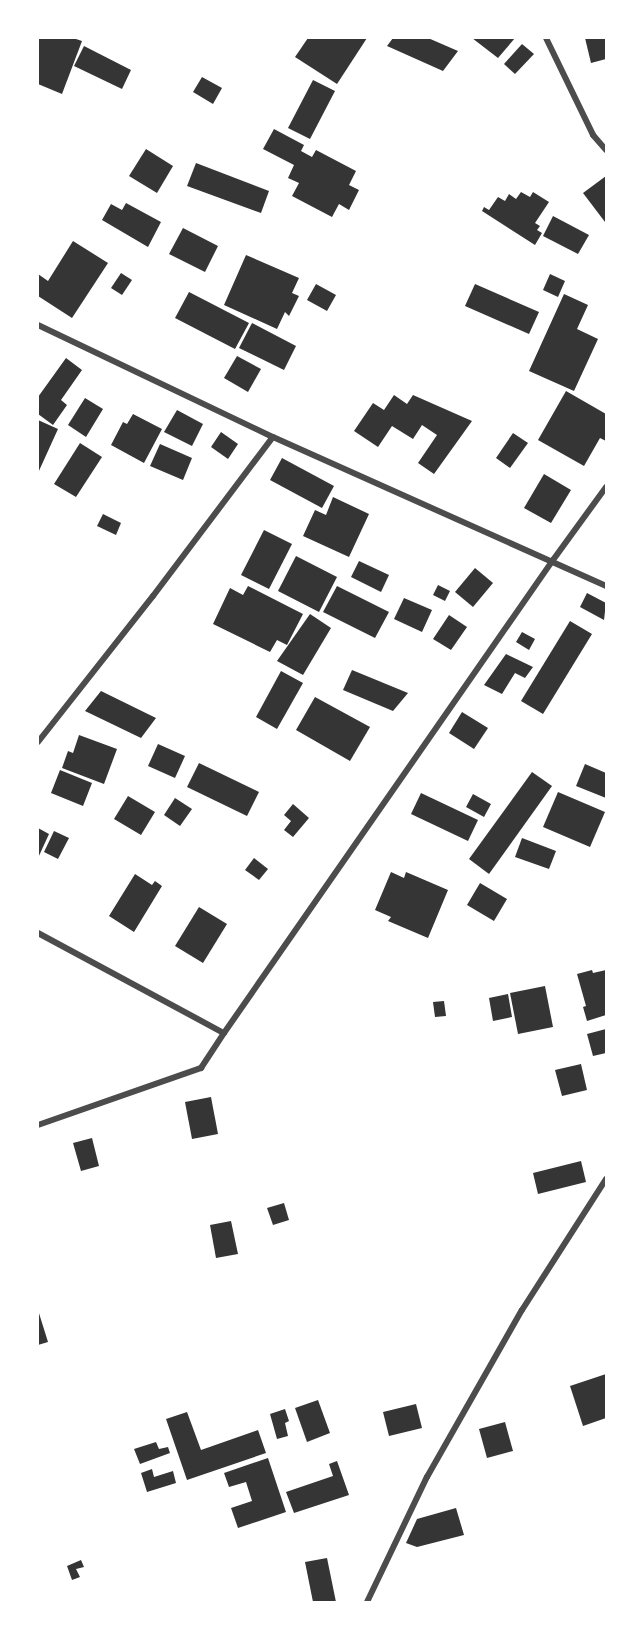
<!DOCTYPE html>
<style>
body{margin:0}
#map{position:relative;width:644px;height:1640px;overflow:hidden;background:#fff;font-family:"Space Grotesk",sans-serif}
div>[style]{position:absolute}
.building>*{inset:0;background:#353535}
.minor>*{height:6px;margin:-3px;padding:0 3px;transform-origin:3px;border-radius:3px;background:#4c4c4c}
span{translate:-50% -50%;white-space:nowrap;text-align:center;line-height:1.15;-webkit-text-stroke:5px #fff;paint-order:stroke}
.frame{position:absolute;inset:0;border:39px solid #fff;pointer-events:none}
</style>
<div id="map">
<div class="building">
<i style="clip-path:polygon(38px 38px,73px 38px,82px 41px,62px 94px,38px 84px)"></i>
<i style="clip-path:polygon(308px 38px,367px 38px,337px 84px,295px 57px)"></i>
<i style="clip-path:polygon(393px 38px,428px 38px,458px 51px,443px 71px,387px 46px)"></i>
<i style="clip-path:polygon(472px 38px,515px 38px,498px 58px)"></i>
<i style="clip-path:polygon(585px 38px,606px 38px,606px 59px,591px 63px)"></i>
<i style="clip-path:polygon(522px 44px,534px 54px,515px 74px,504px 64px)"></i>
<i style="clip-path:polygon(84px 46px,131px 70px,122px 89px,74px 66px)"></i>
<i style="clip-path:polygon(202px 77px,222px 88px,213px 104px,193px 92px)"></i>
<i style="clip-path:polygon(313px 80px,335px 91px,310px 139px,288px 128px)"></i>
<i style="clip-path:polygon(274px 129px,304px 145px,301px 151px,312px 157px,316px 150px,356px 171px,349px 185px,359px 190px,349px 210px,339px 204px,332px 217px,292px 196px,299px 183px,288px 178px,294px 165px,263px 149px)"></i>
<i style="clip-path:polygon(146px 149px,173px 166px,157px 193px,129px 176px)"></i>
<i style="clip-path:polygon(196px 163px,269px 191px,261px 213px,187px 186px)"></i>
<i style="clip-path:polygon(606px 176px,606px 221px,605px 222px,583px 193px)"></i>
<i style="clip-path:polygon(521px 192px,530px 197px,533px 192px,549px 202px,535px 223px,540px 226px,537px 230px,542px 233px,535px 245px,482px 211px,484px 207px,489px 210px,498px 197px,505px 201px,509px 194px,516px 199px)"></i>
<i style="clip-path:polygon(126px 203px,161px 222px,148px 247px,102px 220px,111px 204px,122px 210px)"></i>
<i style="clip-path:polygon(553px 216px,589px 235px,578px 254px,543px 236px)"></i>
<i style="clip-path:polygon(183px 228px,218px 246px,205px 272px,169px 254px)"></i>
<i style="clip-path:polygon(73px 241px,108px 263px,72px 318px,38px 296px,38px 274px,48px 281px)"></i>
<i style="clip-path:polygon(246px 255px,299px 278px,292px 293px,299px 296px,289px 316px,285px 312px,277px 329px,224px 305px)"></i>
<i style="clip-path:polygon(121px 273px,132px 280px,122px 295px,111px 288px)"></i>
<i style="clip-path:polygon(550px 274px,565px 281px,558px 297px,543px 290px)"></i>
<i style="clip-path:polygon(316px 284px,336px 295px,327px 311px,307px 300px)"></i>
<i style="clip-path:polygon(475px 284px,539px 312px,529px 334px,465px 306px)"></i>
<i style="clip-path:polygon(189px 292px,249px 323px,235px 349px,175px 318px)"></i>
<i style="clip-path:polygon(564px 294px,588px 305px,577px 329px,598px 339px,574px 391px,529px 371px)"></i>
<i style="clip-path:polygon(252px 323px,296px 346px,284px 370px,239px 348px)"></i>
<i style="clip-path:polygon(237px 356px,261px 369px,248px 392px,224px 378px)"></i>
<i style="clip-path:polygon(66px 358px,82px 370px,61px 400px,67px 405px,53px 425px,38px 414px,38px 397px)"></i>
<i style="clip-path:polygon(566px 391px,606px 414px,606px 441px,600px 438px,584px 466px,538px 440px)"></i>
<i style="clip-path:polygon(394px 395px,407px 404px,413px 395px,472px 421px,434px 474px,418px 463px,437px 435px,422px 425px,413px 439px,392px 426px,378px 447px,354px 431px,373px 403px,384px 410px)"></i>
<i style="clip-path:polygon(85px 398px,103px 409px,86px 437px,68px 425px)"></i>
<i style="clip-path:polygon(177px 410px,203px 424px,192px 446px,164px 432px)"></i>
<i style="clip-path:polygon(133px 414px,162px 429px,144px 463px,111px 445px,123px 422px,127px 424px)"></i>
<i style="clip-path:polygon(38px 420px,58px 429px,38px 473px)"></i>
<i style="clip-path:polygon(221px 432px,238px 444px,228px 459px,211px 447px)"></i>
<i style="clip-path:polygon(513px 433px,528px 443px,510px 468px,496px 458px)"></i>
<i style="clip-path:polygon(80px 443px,102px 457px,76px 497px,54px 484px)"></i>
<i style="clip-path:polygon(160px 444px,192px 458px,183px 480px,150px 466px)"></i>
<i style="clip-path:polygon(282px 458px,334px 486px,322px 508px,270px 480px)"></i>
<i style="clip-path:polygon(544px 474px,571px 490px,551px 523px,524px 508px)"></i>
<i style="clip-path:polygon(333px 497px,369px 514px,349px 557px,303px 536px,315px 510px,326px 515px)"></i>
<i style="clip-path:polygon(103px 514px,121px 523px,116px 535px,97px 526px)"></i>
<i style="clip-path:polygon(264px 530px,292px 544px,269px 589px,241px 575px)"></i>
<i style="clip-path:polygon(296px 556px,337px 577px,319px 612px,278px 591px)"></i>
<i style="clip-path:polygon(359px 561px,389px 575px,381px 592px,351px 577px)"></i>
<i style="clip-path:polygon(475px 568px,493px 583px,473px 607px,455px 592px)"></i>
<i style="clip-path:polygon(438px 585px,450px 591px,445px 601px,433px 595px)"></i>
<i style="clip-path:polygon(248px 586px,303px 614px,287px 645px,277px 640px,270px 652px,213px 624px,230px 588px,243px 595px)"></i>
<i style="clip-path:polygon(337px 586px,389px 612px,375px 638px,323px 612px)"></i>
<i style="clip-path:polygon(587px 593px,606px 603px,604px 620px,580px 607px)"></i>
<i style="clip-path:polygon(404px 598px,432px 610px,422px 632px,394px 619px)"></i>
<i style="clip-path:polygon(310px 614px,331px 628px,303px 675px,277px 661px)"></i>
<i style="clip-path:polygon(449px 615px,467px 627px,451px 650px,433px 639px)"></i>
<i style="clip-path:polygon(570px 621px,592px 634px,543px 714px,521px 701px)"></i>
<i style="clip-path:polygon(522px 632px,535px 639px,529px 650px,516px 642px)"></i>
<i style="clip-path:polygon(506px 654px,533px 667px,525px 678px,515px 673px,502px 694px,484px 685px)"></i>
<i style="clip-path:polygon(352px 670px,408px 693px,393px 711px,343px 690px)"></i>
<i style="clip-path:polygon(281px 671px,303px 683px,277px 729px,256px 717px)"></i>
<i style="clip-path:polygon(101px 691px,156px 718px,141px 738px,85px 711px)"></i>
<i style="clip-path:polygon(315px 697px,370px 727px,350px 761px,296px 730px)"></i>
<i style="clip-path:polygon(462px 712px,488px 728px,474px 749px,449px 733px)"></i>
<i style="clip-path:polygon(79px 735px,117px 749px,104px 784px,62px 768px,68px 751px,73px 753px)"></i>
<i style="clip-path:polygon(158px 744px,185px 756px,175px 778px,148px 766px)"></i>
<i style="clip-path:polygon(199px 763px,259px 792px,247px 816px,187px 787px)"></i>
<i style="clip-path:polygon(585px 764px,606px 773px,606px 798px,576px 786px)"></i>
<i style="clip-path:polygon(60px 770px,92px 783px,83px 806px,51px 793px)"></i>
<i style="clip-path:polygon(532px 772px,552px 786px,489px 874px,469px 859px)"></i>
<i style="clip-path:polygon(558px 792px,605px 812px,590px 847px,543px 827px)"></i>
<i style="clip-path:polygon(421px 793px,478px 820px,468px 841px,411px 814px)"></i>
<i style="clip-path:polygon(473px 794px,491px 804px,484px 817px,466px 807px)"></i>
<i style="clip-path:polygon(128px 796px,155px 812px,141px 835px,114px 819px)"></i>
<i style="clip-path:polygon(175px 798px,192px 809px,180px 826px,164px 815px)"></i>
<i style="clip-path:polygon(293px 804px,309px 818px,293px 837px,284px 830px,291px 821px,284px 815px)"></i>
<i style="clip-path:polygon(38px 828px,49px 834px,38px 858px)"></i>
<i style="clip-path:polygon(54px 831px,69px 838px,58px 859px,44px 852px)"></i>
<i style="clip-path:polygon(522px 838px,556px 851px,549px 869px,515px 857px)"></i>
<i style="clip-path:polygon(254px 858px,268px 869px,259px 880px,245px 870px)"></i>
<i style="clip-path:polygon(391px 872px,404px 878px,406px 872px,448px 890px,428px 938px,388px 921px,391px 917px,375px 910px)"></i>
<i style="clip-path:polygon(135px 874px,152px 885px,155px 881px,162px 886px,134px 932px,109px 916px)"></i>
<i style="clip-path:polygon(480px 883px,507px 899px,494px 921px,467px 905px)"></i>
<i style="clip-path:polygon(199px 907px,227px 924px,203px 963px,175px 946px)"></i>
<i style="clip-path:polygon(592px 970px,593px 973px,606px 970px,606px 1015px,587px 1021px,583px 1007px,586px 1006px,577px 974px)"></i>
<i style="clip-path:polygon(545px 986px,553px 1027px,518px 1034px,510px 993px)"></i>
<i style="clip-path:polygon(508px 994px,512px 1017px,493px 1021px,489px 998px)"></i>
<i style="clip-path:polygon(444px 1001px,446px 1016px,435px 1017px,433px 1002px)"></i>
<i style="clip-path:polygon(606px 1029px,606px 1053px,593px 1056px,587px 1034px)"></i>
<i style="clip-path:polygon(581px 1064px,587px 1090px,562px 1096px,555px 1070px)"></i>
<i style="clip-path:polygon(211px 1097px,218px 1134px,192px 1139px,185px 1102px)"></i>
<i style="clip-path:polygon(92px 1138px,99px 1166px,81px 1171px,73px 1143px)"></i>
<i style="clip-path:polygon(581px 1161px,586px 1182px,538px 1194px,533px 1173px)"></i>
<i style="clip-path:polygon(284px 1203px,289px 1220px,273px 1225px,267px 1208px)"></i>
<i style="clip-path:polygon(231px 1221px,238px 1254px,216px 1258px,210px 1225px)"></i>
<i style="clip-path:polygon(38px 1310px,48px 1342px,38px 1345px)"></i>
<i style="clip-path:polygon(606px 1374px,606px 1418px,583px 1426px,570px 1386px)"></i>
<i style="clip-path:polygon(318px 1400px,330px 1433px,307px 1442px,295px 1408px)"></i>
<i style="clip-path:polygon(416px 1404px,422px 1428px,389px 1436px,383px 1412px)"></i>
<i style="clip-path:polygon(285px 1409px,289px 1421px,285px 1423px,288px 1436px,277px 1439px,270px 1414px)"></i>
<i style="clip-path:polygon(187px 1412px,201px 1450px,258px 1430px,266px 1453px,187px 1480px,166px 1419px)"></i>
<i style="clip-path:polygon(505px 1422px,513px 1451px,487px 1458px,479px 1429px)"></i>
<i style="clip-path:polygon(156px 1442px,159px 1449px,168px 1447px,170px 1453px,140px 1464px,134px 1449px)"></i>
<i style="clip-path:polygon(268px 1458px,286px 1512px,238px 1528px,231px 1508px,252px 1501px,246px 1482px,229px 1487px,224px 1473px)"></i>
<i style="clip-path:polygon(337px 1461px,349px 1495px,294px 1513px,286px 1492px,333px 1476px,329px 1464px)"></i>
<i style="clip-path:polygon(152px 1469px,154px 1477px,173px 1471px,176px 1483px,147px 1492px,141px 1473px)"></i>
<i style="clip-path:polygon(456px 1508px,464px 1535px,417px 1547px,406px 1543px,417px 1519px)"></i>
<i style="clip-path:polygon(327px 1558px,336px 1602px,313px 1602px,305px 1562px)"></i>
<i style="clip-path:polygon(81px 1560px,84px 1567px,76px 1569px,80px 1577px,72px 1580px,67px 1566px)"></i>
</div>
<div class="minor">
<i style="left:546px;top:38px;width:108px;rotate:64.1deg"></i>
<i style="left:593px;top:135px;width:20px;rotate:49deg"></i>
<i style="left:38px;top:325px;width:260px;rotate:25.5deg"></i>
<i style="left:273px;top:437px;width:365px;rotate:24.1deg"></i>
<i style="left:38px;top:742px;width:186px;rotate:-51.8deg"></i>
<i style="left:153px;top:596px;width:199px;rotate:-53deg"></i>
<i style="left:38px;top:933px;width:211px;rotate:28.3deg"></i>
<i style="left:224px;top:1033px;width:576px;rotate:-55.18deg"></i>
<i style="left:553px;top:560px;width:90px;rotate:-54deg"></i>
<i style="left:38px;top:1125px;width:173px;rotate:-19.3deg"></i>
<i style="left:201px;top:1068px;width:42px;rotate:-56.7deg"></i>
<i style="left:367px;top:1602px;width:139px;rotate:-64.4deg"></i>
<i style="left:427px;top:1477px;width:192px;rotate:-60.4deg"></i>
<i style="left:522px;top:1310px;width:156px;rotate:-57.3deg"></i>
</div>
<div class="frame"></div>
</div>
